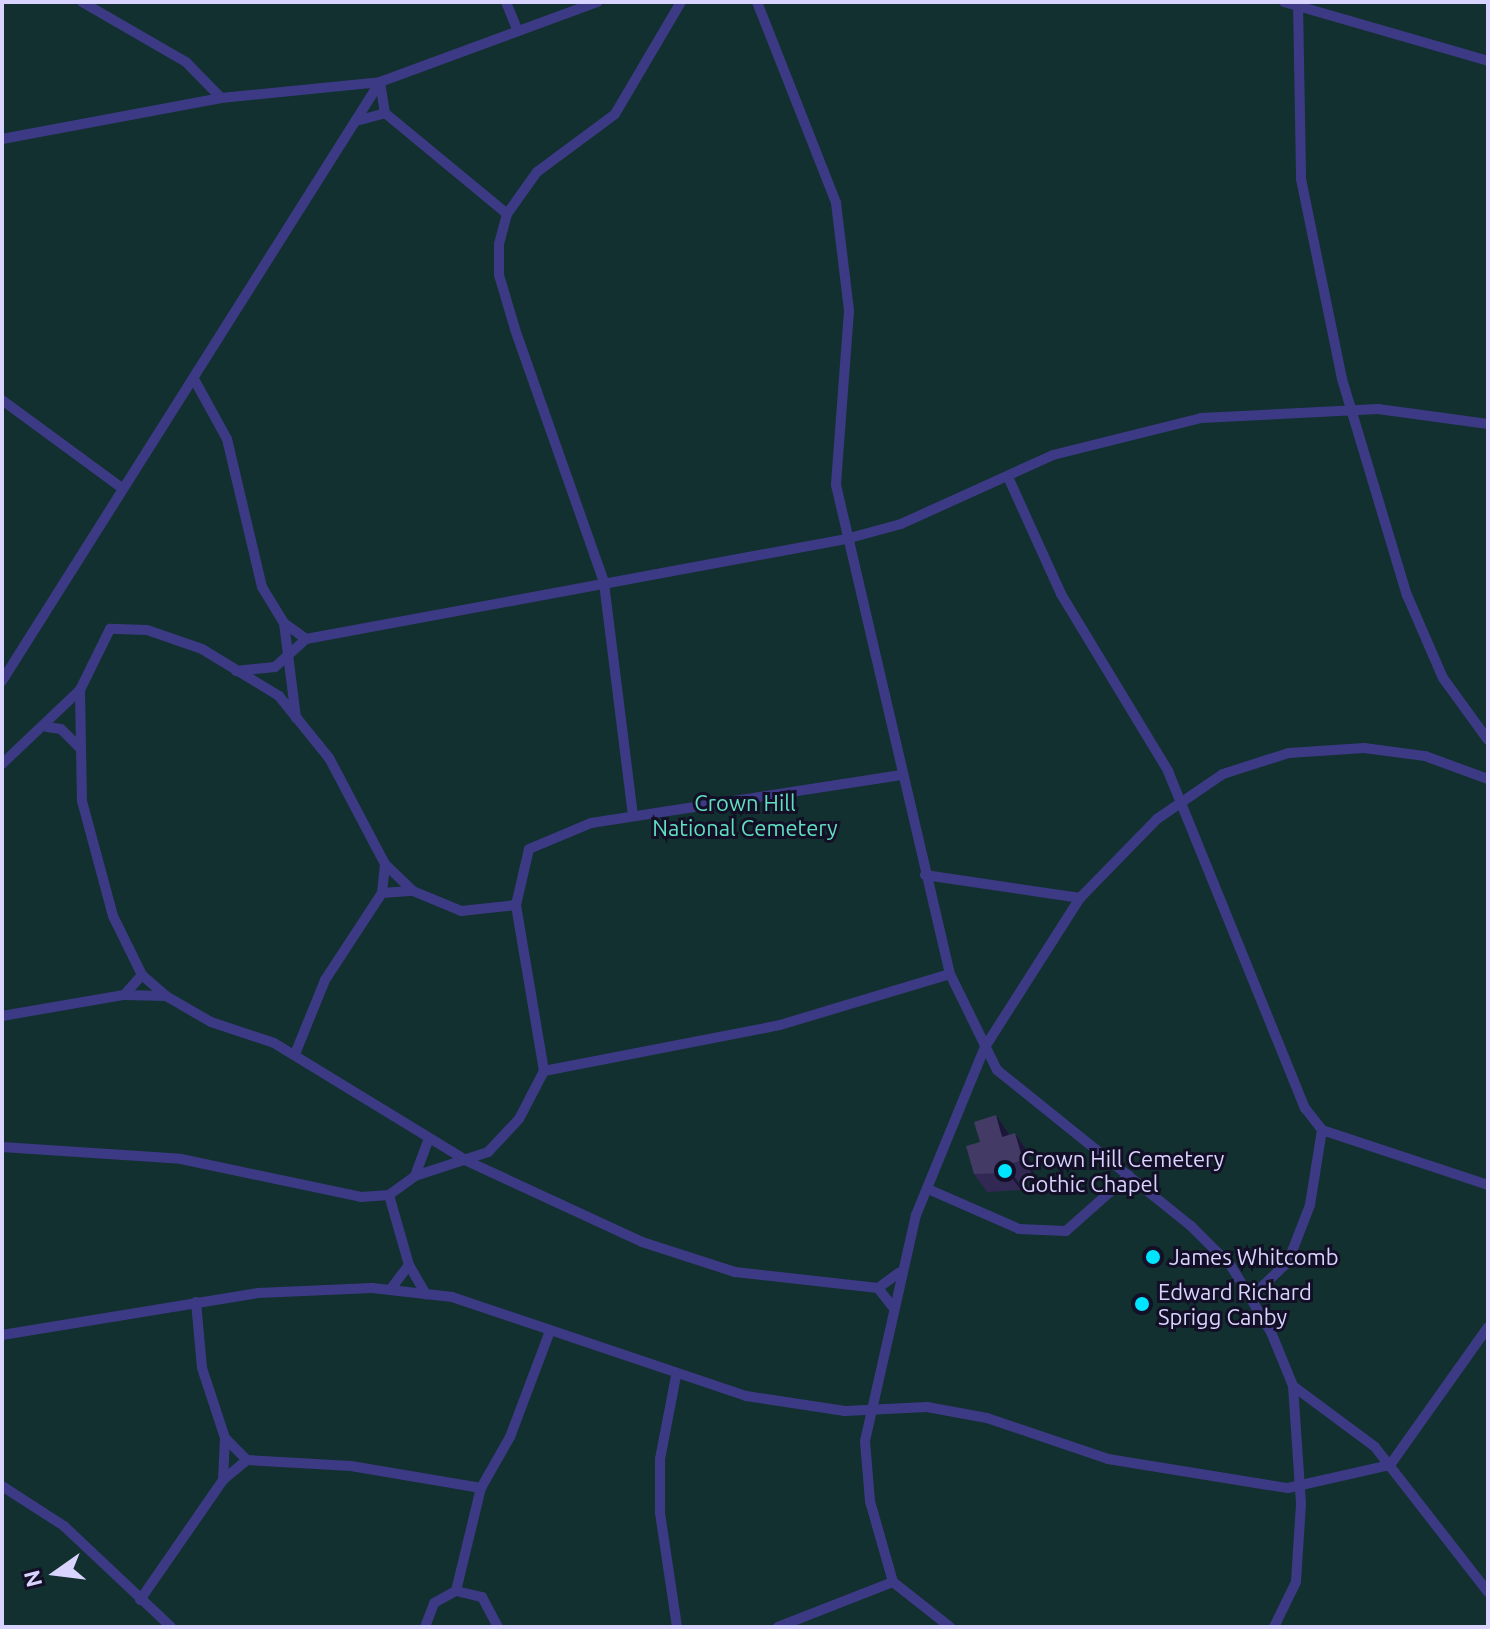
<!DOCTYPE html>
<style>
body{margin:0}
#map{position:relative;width:1490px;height:1629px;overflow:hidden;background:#130f26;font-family:Ubuntu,sans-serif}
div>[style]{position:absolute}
.green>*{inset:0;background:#12302f}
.service>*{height:10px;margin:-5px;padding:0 5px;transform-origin:5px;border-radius:5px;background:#3d3a85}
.wall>*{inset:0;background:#312854}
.shaded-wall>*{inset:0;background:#1d163a}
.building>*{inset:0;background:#433a66}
.dots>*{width:22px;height:22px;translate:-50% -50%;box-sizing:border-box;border:4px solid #130f26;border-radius:50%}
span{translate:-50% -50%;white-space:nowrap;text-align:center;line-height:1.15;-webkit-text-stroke:6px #130f26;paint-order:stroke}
.park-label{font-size:22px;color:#5fe0c0}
.poi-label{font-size:22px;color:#d9d4ff}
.left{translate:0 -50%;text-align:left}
.frame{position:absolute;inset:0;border:4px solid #d9d4ff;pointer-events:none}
.north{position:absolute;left:16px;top:1533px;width:80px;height:80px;-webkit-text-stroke:6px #130f26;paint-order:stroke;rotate:256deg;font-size:22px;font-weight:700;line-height:32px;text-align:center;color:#d9d4ff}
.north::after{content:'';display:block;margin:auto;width:28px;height:36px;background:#d9d4ff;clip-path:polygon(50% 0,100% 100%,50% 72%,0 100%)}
</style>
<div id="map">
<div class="green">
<i style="clip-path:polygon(2px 2px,1488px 2px,1488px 1627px,2px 1627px)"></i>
</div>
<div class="service">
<i style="left:82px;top:2px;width:120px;rotate:30deg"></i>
<i style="left:186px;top:62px;width:50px;rotate:45.8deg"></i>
<i style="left:506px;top:2px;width:31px;rotate:68deg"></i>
<i style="left:757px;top:2px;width:216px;rotate:68.5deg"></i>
<i style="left:836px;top:203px;width:109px;rotate:83.1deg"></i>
<i style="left:849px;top:311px;width:174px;rotate:94.3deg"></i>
<i style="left:836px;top:485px;width:502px;rotate:76.88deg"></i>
<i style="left:950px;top:974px;width:107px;rotate:63.9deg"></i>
<i style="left:997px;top:1070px;width:249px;rotate:38.8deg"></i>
<i style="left:1191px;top:1226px;width:57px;rotate:45deg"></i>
<i style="left:1231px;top:1266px;width:77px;rotate:58.8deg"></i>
<i style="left:1271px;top:1332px;width:58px;rotate:67.8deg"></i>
<i style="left:1293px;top:1386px;width:118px;rotate:86.1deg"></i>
<i style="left:1301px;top:1504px;width:78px;rotate:93.7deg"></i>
<i style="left:1296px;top:1582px;width:50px;rotate:116.1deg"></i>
<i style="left:1284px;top:2px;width:212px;rotate:16.1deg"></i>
<i style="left:1298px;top:2px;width:177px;rotate:89deg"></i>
<i style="left:1301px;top:179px;width:204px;rotate:78.4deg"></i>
<i style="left:1342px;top:379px;width:226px;rotate:73.3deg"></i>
<i style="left:1407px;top:595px;width:90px;rotate:66.6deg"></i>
<i style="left:1443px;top:678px;width:77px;rotate:54deg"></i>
<i style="left:356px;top:121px;width:30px;rotate:-15deg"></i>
<i style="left:2px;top:139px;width:223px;rotate:-10.6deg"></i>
<i style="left:221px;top:98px;width:160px;rotate:-5.7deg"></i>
<i style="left:380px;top:82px;width:31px;rotate:81deg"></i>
<i style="left:385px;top:113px;width:158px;rotate:39.6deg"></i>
<i style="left:194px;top:379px;width:68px;rotate:61.2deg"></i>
<i style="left:227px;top:439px;width:152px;rotate:76.7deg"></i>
<i style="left:262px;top:587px;width:42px;rotate:58.6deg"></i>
<i style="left:284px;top:623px;width:27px;rotate:36deg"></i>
<i style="left:306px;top:639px;width:549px;rotate:-10.49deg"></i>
<i style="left:846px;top:539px;width:57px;rotate:-15.3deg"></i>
<i style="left:901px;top:524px;width:167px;rotate:-24.4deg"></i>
<i style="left:1053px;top:455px;width:153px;rotate:-14deg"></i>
<i style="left:1201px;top:418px;width:177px;rotate:-2.9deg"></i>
<i style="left:1378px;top:409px;width:111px;rotate:7.8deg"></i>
<i style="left:2px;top:400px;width:150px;rotate:36.3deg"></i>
<i style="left:1008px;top:477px;width:128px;rotate:65.6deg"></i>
<i style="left:1061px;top:594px;width:207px;rotate:58.8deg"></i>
<i style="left:1168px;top:771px;width:364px;rotate:67.9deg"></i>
<i style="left:1305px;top:1108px;width:28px;rotate:52deg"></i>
<i style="left:1322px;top:1130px;width:76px;rotate:99.1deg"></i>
<i style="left:1310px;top:1205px;width:61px;rotate:111.1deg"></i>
<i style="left:1288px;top:1262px;width:51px;rotate:136.6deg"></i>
<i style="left:284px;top:623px;width:96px;rotate:82.8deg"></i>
<i style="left:236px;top:671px;width:39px;rotate:-6deg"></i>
<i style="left:275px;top:667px;width:42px;rotate:-42.1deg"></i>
<i style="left:2px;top:681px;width:708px;rotate:-57.75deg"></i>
<i style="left:380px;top:82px;width:232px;rotate:-20.2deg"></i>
<i style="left:47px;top:727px;width:14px;rotate:8deg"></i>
<i style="left:61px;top:729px;width:27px;rotate:45deg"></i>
<i style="left:2px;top:764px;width:108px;rotate:-43.5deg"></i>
<i style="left:633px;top:816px;width:236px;rotate:-97.1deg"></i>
<i style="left:604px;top:582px;width:268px;rotate:-109.4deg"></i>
<i style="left:515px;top:329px;width:56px;rotate:-106.5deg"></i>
<i style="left:499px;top:275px;width:31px;rotate:-90deg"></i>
<i style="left:499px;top:244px;width:31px;rotate:-75deg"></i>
<i style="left:507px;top:214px;width:52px;rotate:-54.5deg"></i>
<i style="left:537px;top:172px;width:97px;rotate:-36.6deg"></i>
<i style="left:615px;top:114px;width:130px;rotate:-59.5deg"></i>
<i style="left:385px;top:864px;width:39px;rotate:44deg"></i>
<i style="left:413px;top:891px;width:52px;rotate:22.6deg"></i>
<i style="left:461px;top:911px;width:55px;rotate:-6.2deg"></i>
<i style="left:925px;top:875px;width:157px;rotate:8.4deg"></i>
<i style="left:382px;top:893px;width:31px;rotate:-4deg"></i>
<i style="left:124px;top:995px;width:27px;rotate:-48deg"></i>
<i style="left:2px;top:1016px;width:124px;rotate:-9.8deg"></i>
<i style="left:124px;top:995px;width:42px;rotate:1.4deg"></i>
<i style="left:295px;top:1054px;width:80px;rotate:-67.9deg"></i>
<i style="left:325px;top:980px;width:104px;rotate:-56.8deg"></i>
<i style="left:382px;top:893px;width:29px;rotate:-84deg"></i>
<i style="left:385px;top:864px;width:120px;rotate:-117.8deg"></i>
<i style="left:329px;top:758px;width:80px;rotate:-128.9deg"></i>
<i style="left:279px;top:696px;width:90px;rotate:-148.6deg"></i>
<i style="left:202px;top:649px;width:58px;rotate:-160.9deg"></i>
<i style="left:147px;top:630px;width:37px;rotate:-178deg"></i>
<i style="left:110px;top:629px;width:68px;rotate:116.2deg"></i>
<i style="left:80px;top:690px;width:111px;rotate:89deg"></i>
<i style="left:82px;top:801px;width:119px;rotate:74.9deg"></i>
<i style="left:113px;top:916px;width:66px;rotate:63.8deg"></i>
<i style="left:142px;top:975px;width:32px;rotate:41deg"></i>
<i style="left:166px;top:996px;width:52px;rotate:30deg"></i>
<i style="left:211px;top:1022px;width:66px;rotate:18.4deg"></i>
<i style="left:274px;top:1043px;width:226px;rotate:31.4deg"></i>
<i style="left:467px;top:1161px;width:193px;rotate:24.8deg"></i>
<i style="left:642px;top:1242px;width:98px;rotate:17.9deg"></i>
<i style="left:735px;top:1272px;width:144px;rotate:6.4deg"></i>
<i style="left:544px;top:1071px;width:240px;rotate:-11deg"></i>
<i style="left:780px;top:1025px;width:177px;rotate:-16.7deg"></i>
<i style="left:1322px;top:1130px;width:175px;rotate:18.3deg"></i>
<i style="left:2px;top:1147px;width:179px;rotate:3.8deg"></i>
<i style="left:181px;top:1159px;width:184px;rotate:11.9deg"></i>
<i style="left:361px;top:1197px;width:28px;rotate:-4deg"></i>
<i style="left:389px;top:1195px;width:32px;rotate:-36deg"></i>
<i style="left:415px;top:1176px;width:77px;rotate:-18.2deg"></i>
<i style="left:488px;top:1152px;width:45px;rotate:-46.8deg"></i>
<i style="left:519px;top:1119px;width:54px;rotate:-62.5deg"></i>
<i style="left:544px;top:1071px;width:168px;rotate:-99.6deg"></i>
<i style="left:516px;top:905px;width:57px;rotate:-76.9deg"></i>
<i style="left:529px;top:849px;width:67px;rotate:-22.8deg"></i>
<i style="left:591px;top:823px;width:314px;rotate:-8.8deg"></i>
<i style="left:415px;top:1176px;width:40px;rotate:-69.8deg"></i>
<i style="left:928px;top:1189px;width:99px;rotate:23.7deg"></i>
<i style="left:1019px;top:1229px;width:47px;rotate:2.4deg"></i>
<i style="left:1066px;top:1231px;width:84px;rotate:-41.6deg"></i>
<i style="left:389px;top:1195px;width:73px;rotate:74.1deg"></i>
<i style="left:409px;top:1265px;width:34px;rotate:60deg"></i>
<i style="left:390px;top:1290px;width:31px;rotate:-53deg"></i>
<i style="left:196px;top:1302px;width:66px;rotate:84.8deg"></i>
<i style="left:202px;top:1368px;width:74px;rotate:71.8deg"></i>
<i style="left:225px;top:1438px;width:42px;rotate:92.7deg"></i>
<i style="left:892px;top:1306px;width:23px;rotate:-128deg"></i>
<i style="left:878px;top:1288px;width:26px;rotate:-36deg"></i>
<i style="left:2px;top:1335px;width:259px;rotate:-9.3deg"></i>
<i style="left:258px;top:1293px;width:114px;rotate:-2.5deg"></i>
<i style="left:372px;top:1288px;width:81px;rotate:6.4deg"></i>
<i style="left:452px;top:1297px;width:310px;rotate:18.6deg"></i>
<i style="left:746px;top:1396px;width:100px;rotate:8.6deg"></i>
<i style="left:845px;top:1411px;width:82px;rotate:-2.8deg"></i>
<i style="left:927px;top:1407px;width:61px;rotate:10.4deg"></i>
<i style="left:987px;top:1418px;width:128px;rotate:18.7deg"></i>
<i style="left:1108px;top:1459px;width:182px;rotate:9.2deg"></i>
<i style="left:1288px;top:1488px;width:105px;rotate:-12.7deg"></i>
<i style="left:1390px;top:1465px;width:169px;rotate:-54.6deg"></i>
<i style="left:676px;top:1376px;width:85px;rotate:100.9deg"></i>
<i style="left:660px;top:1459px;width:54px;rotate:90deg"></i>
<i style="left:660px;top:1513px;width:115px;rotate:81.5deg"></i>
<i style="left:1293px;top:1386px;width:102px;rotate:36.6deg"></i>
<i style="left:1375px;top:1447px;width:184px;rotate:52.1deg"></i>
<i style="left:225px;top:1438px;width:31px;rotate:45deg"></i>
<i style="left:2px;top:1486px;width:74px;rotate:32.8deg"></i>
<i style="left:64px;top:1526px;width:147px;rotate:43.3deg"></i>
<i style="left:456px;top:1591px;width:106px;rotate:-76.4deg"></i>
<i style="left:481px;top:1488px;width:59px;rotate:-60.4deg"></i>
<i style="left:510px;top:1437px;width:110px;rotate:-69.3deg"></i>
<i style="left:140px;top:1600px;width:146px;rotate:-55.3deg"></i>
<i style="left:223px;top:1480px;width:31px;rotate:-40deg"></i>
<i style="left:247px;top:1460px;width:104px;rotate:3.3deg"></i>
<i style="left:351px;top:1466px;width:132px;rotate:9.6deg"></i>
<i style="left:425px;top:1627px;width:26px;rotate:-69deg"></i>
<i style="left:434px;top:1603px;width:25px;rotate:-29deg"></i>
<i style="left:456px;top:1591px;width:27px;rotate:13deg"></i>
<i style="left:482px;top:1597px;width:34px;rotate:62deg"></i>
<i style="left:778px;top:1627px;width:123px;rotate:-21.4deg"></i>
<i style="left:950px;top:1627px;width:73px;rotate:-141.7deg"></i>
<i style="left:893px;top:1582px;width:84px;rotate:-105.9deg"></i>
<i style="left:870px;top:1501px;width:60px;rotate:-94.8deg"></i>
<i style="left:865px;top:1441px;width:232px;rotate:-77.3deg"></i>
<i style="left:916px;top:1215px;width:182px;rotate:-67.7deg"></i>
<i style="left:985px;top:1047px;width:177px;rotate:-57.5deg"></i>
<i style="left:1080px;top:898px;width:110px;rotate:-45.7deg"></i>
<i style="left:1157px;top:819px;width:80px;rotate:-34.3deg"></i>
<i style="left:1223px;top:774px;width:69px;rotate:-17.7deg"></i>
<i style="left:1289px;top:753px;width:75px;rotate:-3.8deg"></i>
<i style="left:1364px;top:748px;width:62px;rotate:7.5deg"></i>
<i style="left:1425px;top:756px;width:67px;rotate:20.1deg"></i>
</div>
<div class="wall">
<i style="clip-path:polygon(1008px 1133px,1009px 1135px,1015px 1133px,1027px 1151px,1035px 1178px,1018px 1182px,1021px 1190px,987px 1192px,974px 1174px,980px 1142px)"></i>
</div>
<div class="shaded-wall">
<i style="clip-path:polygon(996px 1115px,1008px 1133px,1015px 1155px,1002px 1137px)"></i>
<i style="clip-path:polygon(1015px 1133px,1027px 1151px,1035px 1178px,1023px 1160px)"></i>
<i style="clip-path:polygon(1006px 1165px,1018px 1182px,1021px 1190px,1008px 1173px)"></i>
</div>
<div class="building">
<i style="clip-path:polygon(996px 1115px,1002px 1137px,1015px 1133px,1023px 1160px,1006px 1165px,1008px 1173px,974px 1174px,966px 1146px,980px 1142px,974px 1122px)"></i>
</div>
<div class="dots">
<i style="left:1005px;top:1171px;background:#00e5ff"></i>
<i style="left:1153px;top:1257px;background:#00e5ff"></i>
<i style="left:1142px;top:1304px;background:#00e5ff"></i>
</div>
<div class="park-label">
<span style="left:745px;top:815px">Crown Hill<br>National Cemetery</span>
</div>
<div class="poi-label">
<span class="left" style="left:1021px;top:1171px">Crown Hill Cemetery<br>Gothic Chapel</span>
<span class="left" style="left:1169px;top:1257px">James Whitcomb</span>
<span class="left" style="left:1158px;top:1304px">Edward Richard<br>Sprigg Canby</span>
</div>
<div class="frame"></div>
<div class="north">N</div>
</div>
